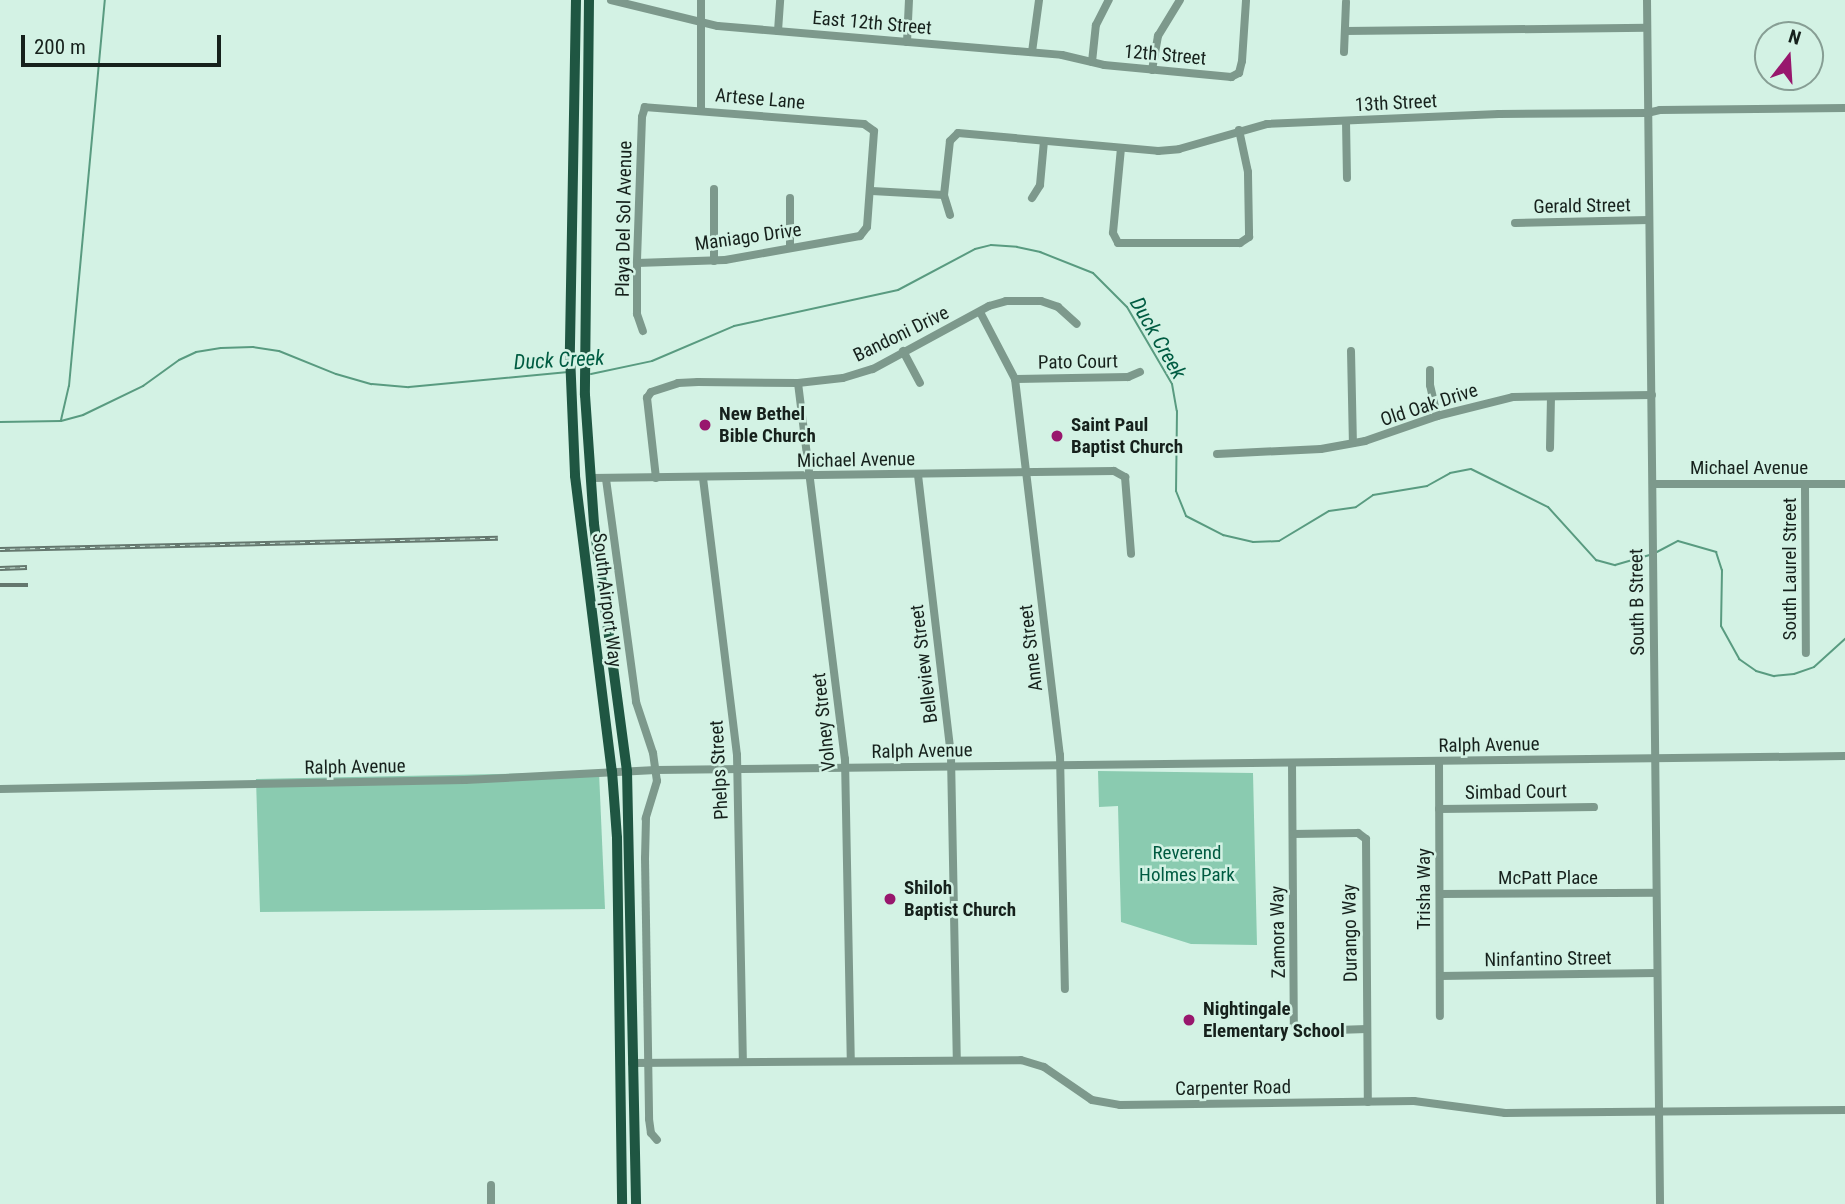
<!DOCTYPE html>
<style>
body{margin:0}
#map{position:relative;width:1845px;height:1204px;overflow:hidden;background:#d3f2e4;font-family:"Roboto Condensed",sans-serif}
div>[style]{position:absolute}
.green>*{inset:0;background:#8acbb0}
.stream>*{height:2px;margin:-1px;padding:0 1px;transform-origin:1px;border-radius:1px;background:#599b80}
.minor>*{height:8px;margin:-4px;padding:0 4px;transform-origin:4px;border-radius:4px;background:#7d998c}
.major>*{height:10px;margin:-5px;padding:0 5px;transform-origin:5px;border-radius:5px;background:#1f5642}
.rail>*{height:4.5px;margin-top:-2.25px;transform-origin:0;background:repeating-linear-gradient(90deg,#d3f2e4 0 5px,#64776e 0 10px);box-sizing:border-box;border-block:2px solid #64776e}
.dots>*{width:19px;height:19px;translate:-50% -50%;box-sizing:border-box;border:4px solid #d3f2e4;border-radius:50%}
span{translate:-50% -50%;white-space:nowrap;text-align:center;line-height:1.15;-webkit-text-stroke:5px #d3f2e4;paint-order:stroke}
.street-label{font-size:19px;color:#16211c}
.poi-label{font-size:19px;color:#16211c;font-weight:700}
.left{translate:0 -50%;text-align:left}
.park-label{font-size:19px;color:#005b41}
.water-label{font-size:21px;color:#005c42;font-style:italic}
.north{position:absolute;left:1754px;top:21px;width:70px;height:70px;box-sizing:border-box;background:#d3f2e4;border:2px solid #879e94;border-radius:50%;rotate:17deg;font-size:19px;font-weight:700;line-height:28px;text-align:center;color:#16211c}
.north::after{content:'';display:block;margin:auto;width:24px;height:32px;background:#98176d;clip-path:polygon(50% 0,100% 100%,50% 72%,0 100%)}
.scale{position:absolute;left:21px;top:35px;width:200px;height:32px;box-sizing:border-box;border:4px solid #16211c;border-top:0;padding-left:9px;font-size:21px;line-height:24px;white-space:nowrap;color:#16211c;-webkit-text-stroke:5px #d3f2e4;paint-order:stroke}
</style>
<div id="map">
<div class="green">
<i style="clip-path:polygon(1098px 771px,1253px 773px,1257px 945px,1191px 944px,1121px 922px,1118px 806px,1099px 807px)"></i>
<i style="clip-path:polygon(599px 772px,605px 909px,260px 912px,256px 779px)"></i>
</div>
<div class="stream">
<i style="left:591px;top:374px;width:62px;rotate:-12deg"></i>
<i style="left:652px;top:361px;width:89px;rotate:-23.1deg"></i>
<i style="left:734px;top:326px;width:168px;rotate:-12.4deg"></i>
<i style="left:898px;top:290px;width:87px;rotate:-28deg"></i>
<i style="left:975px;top:249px;width:16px;rotate:-14deg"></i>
<i style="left:991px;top:245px;width:26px;rotate:4deg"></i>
<i style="left:1017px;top:247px;width:24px;rotate:12deg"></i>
<i style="left:1040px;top:252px;width:57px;rotate:21.6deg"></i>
<i style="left:1093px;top:273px;width:48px;rotate:45deg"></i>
<i style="left:1127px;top:307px;width:89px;rotate:59.7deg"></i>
<i style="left:1172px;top:384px;width:27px;rotate:80deg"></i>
<i style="left:1177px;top:411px;width:80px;rotate:90.7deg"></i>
<i style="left:1176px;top:491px;width:27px;rotate:68deg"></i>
<i style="left:1186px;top:516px;width:42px;rotate:27.2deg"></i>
<i style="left:1223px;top:535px;width:31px;rotate:13deg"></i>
<i style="left:1253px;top:542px;width:26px;rotate:-2deg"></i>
<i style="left:1279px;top:541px;width:58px;rotate:-31deg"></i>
<i style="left:1329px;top:511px;width:27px;rotate:-8deg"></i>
<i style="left:1356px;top:507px;width:21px;rotate:-35deg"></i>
<i style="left:1373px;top:495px;width:55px;rotate:-9.5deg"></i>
<i style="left:1427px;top:486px;width:26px;rotate:-29deg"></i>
<i style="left:1450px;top:473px;width:21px;rotate:-11deg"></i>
<i style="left:1471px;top:469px;width:86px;rotate:26.3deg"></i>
<i style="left:1548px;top:507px;width:72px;rotate:47.8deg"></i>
<i style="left:1596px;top:560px;width:20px;rotate:15deg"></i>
<i style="left:1615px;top:565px;width:36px;rotate:-16deg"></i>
<i style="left:61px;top:420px;width:35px;rotate:-77deg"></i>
<i style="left:69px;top:386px;width:388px;rotate:-84.7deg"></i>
<i style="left:0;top:422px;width:61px;rotate:-0.9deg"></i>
<i style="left:61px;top:421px;width:23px;rotate:-15deg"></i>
<i style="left:83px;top:415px;width:67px;rotate:-25.8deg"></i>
<i style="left:143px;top:386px;width:44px;rotate:-35.8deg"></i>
<i style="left:179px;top:360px;width:19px;rotate:-25deg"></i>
<i style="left:196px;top:352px;width:25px;rotate:-9deg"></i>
<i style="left:221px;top:348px;width:32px;rotate:-2deg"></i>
<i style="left:253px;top:347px;width:26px;rotate:9deg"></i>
<i style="left:279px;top:351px;width:61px;rotate:22deg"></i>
<i style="left:336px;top:374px;width:37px;rotate:16deg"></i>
<i style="left:372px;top:384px;width:37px;rotate:5deg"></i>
<i style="left:409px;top:387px;width:160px;rotate:-5.4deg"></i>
<i style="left:1655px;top:553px;width:26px;rotate:-28deg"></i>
<i style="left:1678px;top:541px;width:40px;rotate:16deg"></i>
<i style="left:1716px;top:552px;width:19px;rotate:72deg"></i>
<i style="left:1722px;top:570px;width:56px;rotate:91deg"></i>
<i style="left:1721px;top:626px;width:38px;rotate:61deg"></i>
<i style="left:1739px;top:659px;width:21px;rotate:35deg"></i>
<i style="left:1756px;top:671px;width:19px;rotate:16deg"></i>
<i style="left:1774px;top:676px;width:20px;rotate:-6deg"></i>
<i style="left:1794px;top:674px;width:21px;rotate:-19deg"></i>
<i style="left:1814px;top:667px;width:42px;rotate:-42.1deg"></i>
</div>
<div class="minor">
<i style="left:611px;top:0;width:110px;rotate:13.7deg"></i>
<i style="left:718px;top:26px;width:345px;rotate:4.8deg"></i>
<i style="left:1062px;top:55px;width:43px;rotate:13.4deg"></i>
<i style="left:1104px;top:65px;width:128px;rotate:5.4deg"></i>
<i style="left:1231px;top:77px;width:9px;rotate:-27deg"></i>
<i style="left:1239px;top:73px;width:12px;rotate:-76deg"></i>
<i style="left:1242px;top:61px;width:61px;rotate:-86.2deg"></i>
<i style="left:1647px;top:0;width:1204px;rotate:89.38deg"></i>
<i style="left:778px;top:31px;width:31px;rotate:-86deg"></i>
<i style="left:1345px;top:31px;width:302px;rotate:-0.6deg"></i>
<i style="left:907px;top:42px;width:42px;rotate:-87.3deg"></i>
<i style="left:1032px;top:52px;width:52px;rotate:-82.3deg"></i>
<i style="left:1344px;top:52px;width:50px;rotate:-87.7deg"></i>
<i style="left:1092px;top:62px;width:37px;rotate:-84deg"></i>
<i style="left:1096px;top:25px;width:28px;rotate:-63deg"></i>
<i style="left:1152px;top:70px;width:35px;rotate:-80deg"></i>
<i style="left:1158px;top:36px;width:42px;rotate:-58.6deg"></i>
<i style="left:701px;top:109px;width:109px;rotate:-90deg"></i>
<i style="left:1346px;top:121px;width:57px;rotate:89deg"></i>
<i style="left:1121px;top:148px;width:85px;rotate:95.4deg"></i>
<i style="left:1113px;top:233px;width:11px;rotate:63deg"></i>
<i style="left:1118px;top:243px;width:122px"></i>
<i style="left:1240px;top:243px;width:11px;rotate:-34deg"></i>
<i style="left:1249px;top:237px;width:5px;rotate:-90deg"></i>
<i style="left:1249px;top:232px;width:60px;rotate:-91deg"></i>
<i style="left:1248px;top:172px;width:43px;rotate:-102.1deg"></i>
<i style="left:714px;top:189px;width:72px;rotate:90deg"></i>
<i style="left:872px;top:191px;width:72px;rotate:3.2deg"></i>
<i style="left:790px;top:198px;width:49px;rotate:90deg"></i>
<i style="left:1032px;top:198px;width:15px;rotate:-58deg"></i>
<i style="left:1040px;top:185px;width:44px;rotate:-84.8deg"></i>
<i style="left:950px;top:215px;width:21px;rotate:-107deg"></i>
<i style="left:944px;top:195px;width:54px;rotate:-83.7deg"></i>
<i style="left:950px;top:141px;width:11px;rotate:-45deg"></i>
<i style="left:958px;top:133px;width:201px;rotate:5.1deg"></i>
<i style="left:1158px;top:151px;width:21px;rotate:-5deg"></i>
<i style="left:1179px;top:149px;width:91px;rotate:-15.9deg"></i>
<i style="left:1267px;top:124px;width:232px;rotate:-2.5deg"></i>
<i style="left:1499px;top:114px;width:148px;rotate:-0.4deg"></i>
<i style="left:1647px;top:113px;width:13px;rotate:-13deg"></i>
<i style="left:1660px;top:110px;width:185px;rotate:-0.6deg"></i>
<i style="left:1515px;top:223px;width:134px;rotate:-1.3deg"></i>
<i style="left:637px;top:263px;width:88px;rotate:-2deg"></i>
<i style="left:725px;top:260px;width:137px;rotate:-10.1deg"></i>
<i style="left:860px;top:236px;width:11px;rotate:-52deg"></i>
<i style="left:867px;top:227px;width:96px;rotate:-85.8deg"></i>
<i style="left:874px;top:131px;width:12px;rotate:-145deg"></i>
<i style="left:864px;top:124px;width:220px;rotate:-175.6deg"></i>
<i style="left:645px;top:107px;width:10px;rotate:107deg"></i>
<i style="left:642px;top:117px;width:146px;rotate:92deg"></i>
<i style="left:637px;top:263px;width:51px;rotate:90deg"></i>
<i style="left:637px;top:314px;width:18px;rotate:71deg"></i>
<i style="left:980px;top:312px;width:76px;rotate:62.4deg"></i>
<i style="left:1015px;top:379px;width:379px;rotate:83.2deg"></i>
<i style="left:1060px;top:755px;width:234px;rotate:88.8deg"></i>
<i style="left:903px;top:351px;width:36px;rotate:62deg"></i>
<i style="left:1351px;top:351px;width:92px;rotate:88.8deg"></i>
<i style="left:1430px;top:370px;width:15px;rotate:90deg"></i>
<i style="left:1430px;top:385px;width:32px;rotate:77deg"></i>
<i style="left:1015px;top:379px;width:113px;rotate:-1deg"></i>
<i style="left:1128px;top:377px;width:13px;rotate:-23deg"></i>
<i style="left:798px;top:383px;width:379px;rotate:82.9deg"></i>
<i style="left:845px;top:759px;width:302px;rotate:88.9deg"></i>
<i style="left:1550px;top:448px;width:50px;rotate:-88.9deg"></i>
<i style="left:1217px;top:454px;width:104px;rotate:-2.8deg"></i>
<i style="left:1321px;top:449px;width:45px;rotate:-10.3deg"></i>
<i style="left:1365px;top:441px;width:76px;rotate:-19.1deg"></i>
<i style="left:1437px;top:416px;width:78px;rotate:-14deg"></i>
<i style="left:1513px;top:397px;width:139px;rotate:-0.8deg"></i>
<i style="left:918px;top:475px;width:284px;rotate:83.3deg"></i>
<i style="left:951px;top:757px;width:303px;rotate:88.9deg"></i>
<i style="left:591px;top:478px;width:523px;rotate:-0.77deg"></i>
<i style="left:1114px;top:471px;width:13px;rotate:29deg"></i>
<i style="left:1125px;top:477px;width:77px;rotate:85.5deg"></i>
<i style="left:656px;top:478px;width:81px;rotate:-96.4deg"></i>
<i style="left:647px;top:398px;width:7px;rotate:-56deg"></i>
<i style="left:651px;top:392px;width:28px;rotate:-18deg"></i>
<i style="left:678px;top:383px;width:20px;rotate:-3deg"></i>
<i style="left:698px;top:382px;width:100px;rotate:0.6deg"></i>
<i style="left:798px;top:383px;width:45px;rotate:-6.3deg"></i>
<i style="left:843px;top:378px;width:31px;rotate:-17deg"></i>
<i style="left:873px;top:369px;width:132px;rotate:-28.5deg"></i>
<i style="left:989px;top:306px;width:18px;rotate:-16deg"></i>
<i style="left:1006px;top:301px;width:35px"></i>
<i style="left:1041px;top:301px;width:18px;rotate:19deg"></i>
<i style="left:1058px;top:307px;width:25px;rotate:42deg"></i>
<i style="left:703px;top:478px;width:279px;rotate:83deg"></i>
<i style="left:737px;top:755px;width:307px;rotate:88.9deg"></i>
<i style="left:606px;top:479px;width:225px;rotate:82.3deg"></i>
<i style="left:636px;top:702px;width:54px;rotate:71.6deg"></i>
<i style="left:653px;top:753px;width:28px;rotate:82deg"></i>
<i style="left:657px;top:781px;width:39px;rotate:107deg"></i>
<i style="left:646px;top:818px;width:40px;rotate:91.4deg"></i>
<i style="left:645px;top:858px;width:261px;rotate:89.1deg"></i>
<i style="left:649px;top:1119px;width:14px;rotate:82deg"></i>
<i style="left:651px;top:1133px;width:9px;rotate:49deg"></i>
<i style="left:1653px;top:484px;width:192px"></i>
<i style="left:1805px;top:484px;width:169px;rotate:89.7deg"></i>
<i style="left:1439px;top:761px;width:255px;rotate:89.8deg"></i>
<i style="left:1292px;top:763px;width:261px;rotate:89.6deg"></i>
<i style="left:1294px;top:1024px;width:14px;rotate:30deg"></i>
<i style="left:1306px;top:1031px;width:61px;rotate:-1.9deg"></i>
<i style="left:0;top:789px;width:465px;rotate:-1.1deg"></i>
<i style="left:465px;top:780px;width:191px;rotate:-3deg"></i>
<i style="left:656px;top:770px;width:1189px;rotate:-0.67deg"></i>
<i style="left:1439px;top:809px;width:155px;rotate:-0.7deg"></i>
<i style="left:1293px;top:834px;width:65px;rotate:-0.9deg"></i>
<i style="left:1358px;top:833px;width:10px;rotate:37deg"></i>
<i style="left:1366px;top:839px;width:263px;rotate:89.6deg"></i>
<i style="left:1440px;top:894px;width:216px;rotate:-0.3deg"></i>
<i style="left:1440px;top:976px;width:217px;rotate:-0.8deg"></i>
<i style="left:632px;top:1063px;width:389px;rotate:-0.4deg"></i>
<i style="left:1021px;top:1060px;width:24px;rotate:17deg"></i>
<i style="left:1044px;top:1067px;width:58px;rotate:34.5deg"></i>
<i style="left:1092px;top:1100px;width:28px;rotate:10deg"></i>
<i style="left:1120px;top:1105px;width:294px;rotate:-0.8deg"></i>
<i style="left:1414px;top:1101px;width:92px;rotate:7.5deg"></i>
<i style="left:1505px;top:1113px;width:340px;rotate:-0.5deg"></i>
<i style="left:491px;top:1185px;width:19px;rotate:90deg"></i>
</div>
<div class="major">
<i style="left:576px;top:0;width:355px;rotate:91deg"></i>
<i style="left:570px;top:355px;width:121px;rotate:87.6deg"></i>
<i style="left:575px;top:476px;width:297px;rotate:82.9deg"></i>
<i style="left:612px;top:771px;width:67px;rotate:85.7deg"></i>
<i style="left:617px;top:838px;width:366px;rotate:89.2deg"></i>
<i style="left:589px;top:0;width:395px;rotate:90.6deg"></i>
<i style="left:585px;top:395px;width:129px;rotate:86deg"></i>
<i style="left:594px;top:524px;width:249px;rotate:82.4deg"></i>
<i style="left:627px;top:771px;width:433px;rotate:88.8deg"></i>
</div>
<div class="rail">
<i style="left:0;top:549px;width:498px;rotate:-1.3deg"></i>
<i style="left:0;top:568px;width:27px;rotate:-2deg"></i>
<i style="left:0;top:585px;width:28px"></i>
</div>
<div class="dots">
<i style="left:705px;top:425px;background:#98176d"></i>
<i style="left:1057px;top:436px;background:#98176d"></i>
<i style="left:890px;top:899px;background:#98176d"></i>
<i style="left:1189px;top:1020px;background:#98176d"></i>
</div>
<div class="street-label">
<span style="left:872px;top:23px;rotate:5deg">East 12th Street</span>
<span style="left:1165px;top:55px;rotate:5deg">12th Street</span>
<span style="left:760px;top:99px;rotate:5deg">Artese Lane</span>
<span style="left:1396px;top:103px;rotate:-3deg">13th Street</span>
<span style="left:1582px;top:206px;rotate:-1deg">Gerald Street</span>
<span style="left:624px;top:219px;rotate:-89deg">Playa Del Sol Avenue</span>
<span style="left:748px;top:237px;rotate:-8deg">Maniago Drive</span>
<span style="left:901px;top:334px;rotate:-26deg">Bandoni Drive</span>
<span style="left:1078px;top:362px;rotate:-1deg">Pato Court</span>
<span style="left:1429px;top:405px;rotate:-18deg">Old Oak Drive</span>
<span style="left:856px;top:460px;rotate:-1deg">Michael Avenue</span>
<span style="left:1749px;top:468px">Michael Avenue</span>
<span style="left:1790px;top:569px;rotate:-90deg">South Laurel Street</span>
<span style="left:607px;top:600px;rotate:83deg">South Airport Way</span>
<span style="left:1637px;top:602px;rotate:-91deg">South B Street</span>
<span style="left:1031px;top:648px;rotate:-97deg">Anne Street</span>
<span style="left:924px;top:664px;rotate:-97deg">Belleview Street</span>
<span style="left:824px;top:722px;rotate:-96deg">Volney Street</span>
<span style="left:1489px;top:745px;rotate:-1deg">Ralph Avenue</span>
<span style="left:922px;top:751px;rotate:-1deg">Ralph Avenue</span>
<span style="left:355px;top:767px;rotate:-1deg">Ralph Avenue</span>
<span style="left:719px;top:770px;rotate:-93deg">Phelps Street</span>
<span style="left:1516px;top:792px;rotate:-1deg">Simbad Court</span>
<span style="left:1548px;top:878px">McPatt Place</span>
<span style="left:1424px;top:889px;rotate:-90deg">Trisha Way</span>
<span style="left:1278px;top:932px;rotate:-91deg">Zamora Way</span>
<span style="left:1350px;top:933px;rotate:-91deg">Durango Way</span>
<span style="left:1548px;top:959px;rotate:-1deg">Ninfantino Street</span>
<span style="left:1233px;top:1088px;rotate:-1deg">Carpenter Road</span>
</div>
<div class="poi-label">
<span class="left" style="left:719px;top:425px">New Bethel<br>Bible Church</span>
<span class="left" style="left:1071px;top:436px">Saint Paul<br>Baptist Church</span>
<span class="left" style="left:904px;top:899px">Shiloh<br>Baptist Church</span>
<span class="left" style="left:1203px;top:1020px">Nightingale<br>Elementary School</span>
</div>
<div class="park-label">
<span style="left:1187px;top:864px">Reverend<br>Holmes Park</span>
</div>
<div class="water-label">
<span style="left:1158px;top:338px;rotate:60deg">Duck Creek</span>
<span style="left:559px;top:360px;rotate:-3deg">Duck Creek</span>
</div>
<div class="north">N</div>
<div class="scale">200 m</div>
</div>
